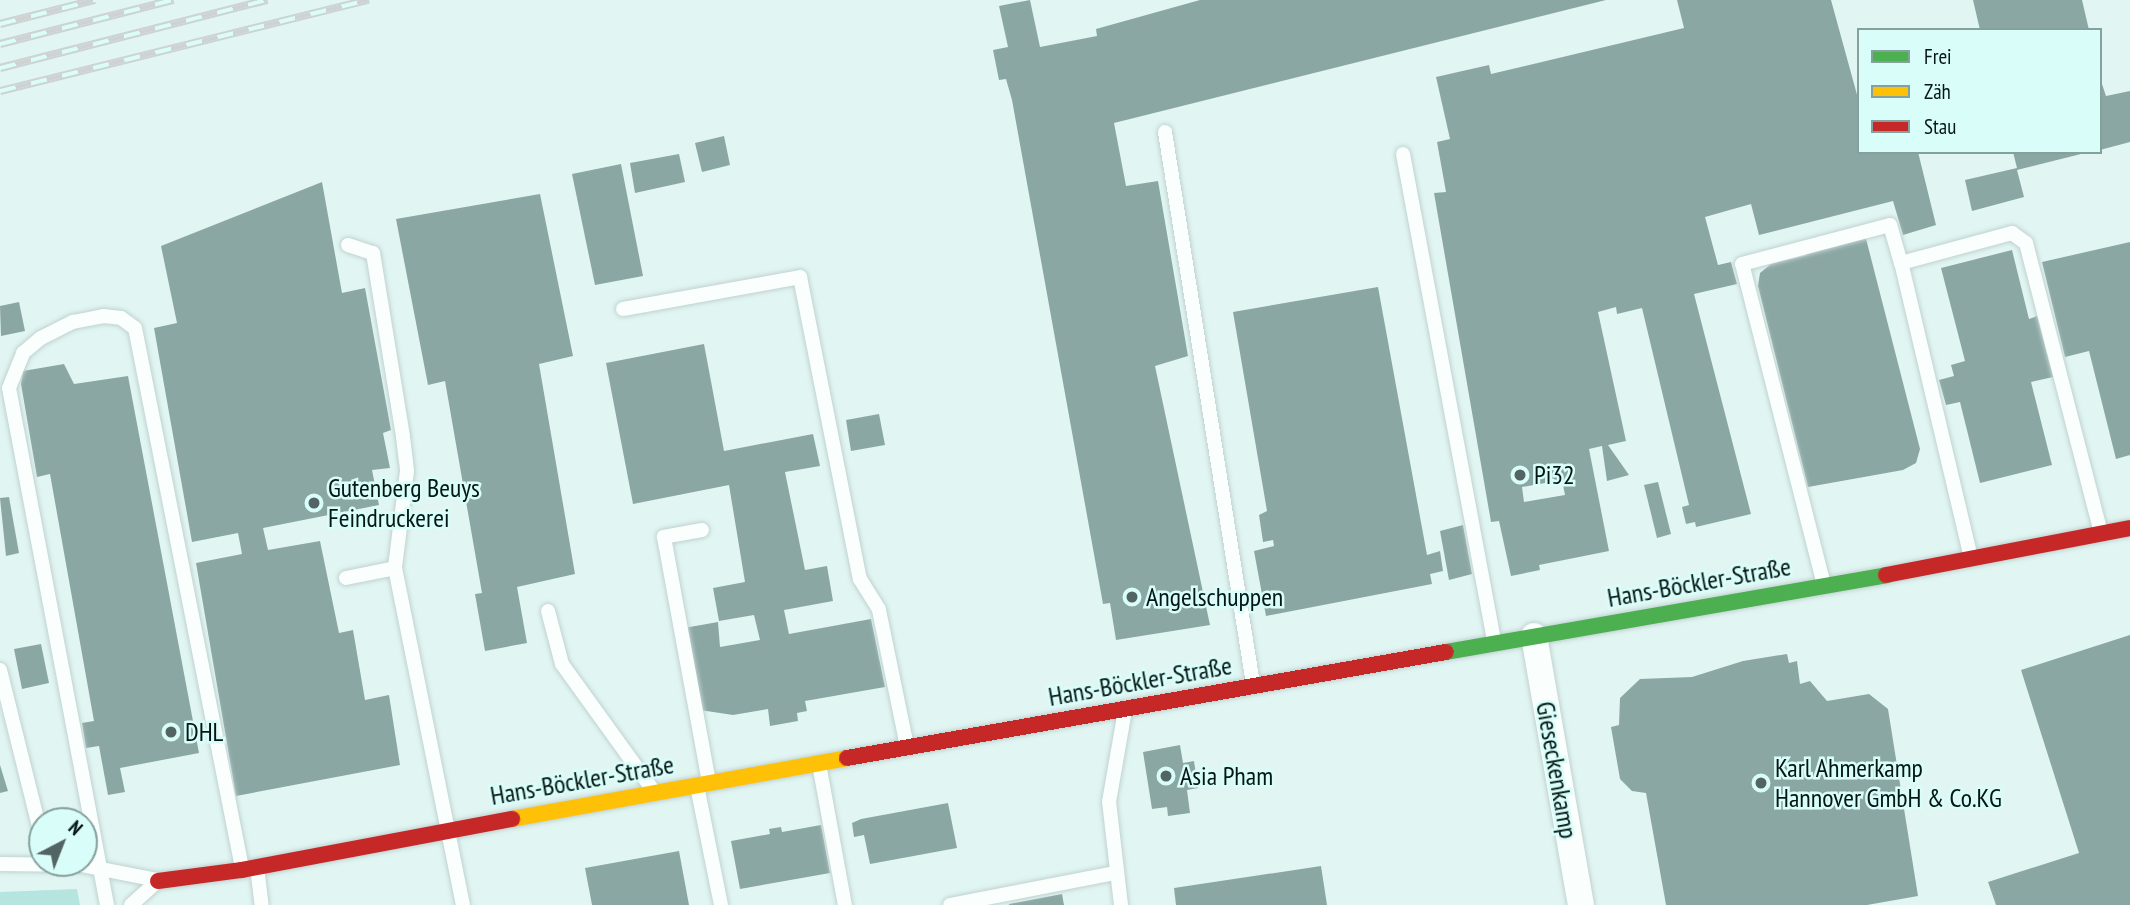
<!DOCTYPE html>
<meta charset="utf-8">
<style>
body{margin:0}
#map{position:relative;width:2130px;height:905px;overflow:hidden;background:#e1f6f3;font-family:"PT Sans Narrow",sans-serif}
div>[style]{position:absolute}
.green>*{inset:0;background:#b6e4df}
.building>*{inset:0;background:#8ba7a4}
.roads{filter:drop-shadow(0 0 2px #c0d2d0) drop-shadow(0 0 2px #c0d2d0)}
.lane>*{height:14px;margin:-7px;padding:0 7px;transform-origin:7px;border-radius:7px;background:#fafefd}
.street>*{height:26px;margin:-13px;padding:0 13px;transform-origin:13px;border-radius:13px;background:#fafefd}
.fast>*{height:16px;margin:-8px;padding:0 8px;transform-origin:8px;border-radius:8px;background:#4caf50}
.slow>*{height:16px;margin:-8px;padding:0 8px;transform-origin:8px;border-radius:8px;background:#ffc107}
.jam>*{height:16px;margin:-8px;padding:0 8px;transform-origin:8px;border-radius:8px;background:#c62828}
.rail>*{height:8px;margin-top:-4px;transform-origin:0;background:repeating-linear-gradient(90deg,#d9fef9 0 16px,#cdd2d2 0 32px);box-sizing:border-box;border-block:2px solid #cdd2d2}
.dots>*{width:19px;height:19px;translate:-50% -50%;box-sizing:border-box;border:4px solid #d9fef9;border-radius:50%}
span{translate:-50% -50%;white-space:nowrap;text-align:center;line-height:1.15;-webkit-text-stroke:5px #d9fef9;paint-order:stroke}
.poi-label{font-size:26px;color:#051615}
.left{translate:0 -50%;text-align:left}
.street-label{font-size:26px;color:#051615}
.legend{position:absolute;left:1857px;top:28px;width:245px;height:126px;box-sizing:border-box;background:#d9fef9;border:2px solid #84a19e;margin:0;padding:9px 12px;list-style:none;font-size:21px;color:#051615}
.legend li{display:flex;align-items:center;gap:14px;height:35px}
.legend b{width:35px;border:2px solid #84a19e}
.north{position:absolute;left:28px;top:807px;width:70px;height:70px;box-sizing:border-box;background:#d9fef9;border:2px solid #84a19e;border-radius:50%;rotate:42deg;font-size:19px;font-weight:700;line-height:28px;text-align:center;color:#051615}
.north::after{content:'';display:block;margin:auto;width:24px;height:32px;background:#526463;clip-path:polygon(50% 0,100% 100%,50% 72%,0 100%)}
</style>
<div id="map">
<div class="green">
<i style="clip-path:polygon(77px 889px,80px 905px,0 905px,0 892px)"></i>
</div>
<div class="building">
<i style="clip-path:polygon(1030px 0,1040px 47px,1097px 36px,1096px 29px,1200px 0,1606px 0,1114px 123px,1126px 186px,1158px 181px,1188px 356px,1155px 366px,1210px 625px,1116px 640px,1110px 603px,1103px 604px,1012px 100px,1006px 79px,999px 80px,993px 50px,1008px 47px,999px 6px)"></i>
<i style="clip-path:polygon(evenodd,1677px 0,1831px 0,1859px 102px,1859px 152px,1918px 152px,1936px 225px,1903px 235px,1893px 201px,1759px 235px,1751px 204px,1705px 217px,1718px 265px,1731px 262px,1737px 284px,1694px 294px,1751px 514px,1696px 527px,1695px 522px,1686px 524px,1682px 507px,1689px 505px,1642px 308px,1617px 314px,1616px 307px,1598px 312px,1626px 441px,1608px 445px,1629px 475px,1607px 481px,1602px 446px,1589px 449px,1609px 551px,1539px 565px,1540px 570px,1511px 576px,1499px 521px,1491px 522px,1434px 193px,1446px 192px,1437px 142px,1450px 139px,1436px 77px,1489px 65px,1491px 74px,1684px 28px,1677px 0,1562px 480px,1565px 495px,1524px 502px,1522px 487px,1562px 480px)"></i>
<i style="clip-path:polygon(1973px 0,2082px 0,2089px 30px,1980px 30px)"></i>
<i style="clip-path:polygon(2100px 78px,2106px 96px,2130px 91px,2130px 142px,2100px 150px)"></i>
<i style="clip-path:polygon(724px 136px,730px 165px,702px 172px,695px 143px)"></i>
<i style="clip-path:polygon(2013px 152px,2085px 152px,2085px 153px,2017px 170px,2024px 197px,1972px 211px,1965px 180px,2017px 168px)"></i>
<i style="clip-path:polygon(679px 154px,685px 182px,635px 193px,630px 163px)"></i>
<i style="clip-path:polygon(621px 164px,643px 276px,595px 285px,572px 174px)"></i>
<i style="clip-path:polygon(322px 182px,342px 293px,365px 288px,391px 430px,383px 433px,390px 468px,372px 470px,379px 505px,263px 528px,268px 550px,320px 541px,339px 633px,353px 630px,365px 700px,389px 695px,400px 765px,236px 796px,196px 563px,242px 554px,238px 533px,192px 542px,154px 328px,177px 323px,161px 246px)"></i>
<i style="clip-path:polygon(540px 194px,573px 356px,539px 364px,575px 574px,517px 587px,527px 643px,485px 651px,475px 594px,482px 593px,445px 381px,428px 385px,396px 219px)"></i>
<i style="clip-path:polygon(1863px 227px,1920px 449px,1916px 463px,1903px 470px,1808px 487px,1758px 286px,1760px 273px,1771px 264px,1807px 255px,1804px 242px)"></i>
<i style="clip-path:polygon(2130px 242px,2130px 455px,2116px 459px,2089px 351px,2065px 357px,2042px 262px)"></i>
<i style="clip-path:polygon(2012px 250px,2029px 319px,2037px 316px,2053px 377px,2031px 382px,2052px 465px,1980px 483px,1960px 402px,1946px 405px,1939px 380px,1954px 376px,1951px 365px,1965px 361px,1941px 268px)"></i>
<i style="clip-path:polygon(1378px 287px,1427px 555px,1440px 551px,1443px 571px,1430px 574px,1432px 584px,1266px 616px,1254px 551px,1274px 546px,1273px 540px,1263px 542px,1259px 515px,1267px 511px,1233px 312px)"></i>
<i style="clip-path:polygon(19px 302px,25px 331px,1px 336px,0 306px)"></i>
<i style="clip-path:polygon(704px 344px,724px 451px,813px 434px,820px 466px,785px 472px,805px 570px,827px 566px,833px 601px,784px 610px,789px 634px,871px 619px,885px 687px,805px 701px,807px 711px,797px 713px,798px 721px,770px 726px,768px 709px,733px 715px,700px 710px,684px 628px,718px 622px,720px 647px,760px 640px,754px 615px,719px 621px,713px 588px,745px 582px,729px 485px,633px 504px,606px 363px)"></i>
<i style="clip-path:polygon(64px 364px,74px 384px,128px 376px,199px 753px,120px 768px,125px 792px,108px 795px,99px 746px,86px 748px,82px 723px,94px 721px,50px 474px,37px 477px,21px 384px,23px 371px)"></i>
<i style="clip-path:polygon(879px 414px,885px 445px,851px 451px,846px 420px)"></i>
<i style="clip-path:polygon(1658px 482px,1671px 534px,1657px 538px,1644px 485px)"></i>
<i style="clip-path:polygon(9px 497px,19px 553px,6px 556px,0 498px)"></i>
<i style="clip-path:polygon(1463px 525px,1472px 574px,1449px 580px,1440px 531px)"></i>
<i style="clip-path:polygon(2130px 635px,2130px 905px,1996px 905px,1988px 882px,2079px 853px,2021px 670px)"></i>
<i style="clip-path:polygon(41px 644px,49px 683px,22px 689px,14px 649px)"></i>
<i style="clip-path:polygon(1787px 654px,1789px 663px,1797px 661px,1800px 684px,1810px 681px,1827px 701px,1869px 694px,1888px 709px,1918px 896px,1867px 905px,1666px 905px,1646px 793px,1632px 791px,1620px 779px,1611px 727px,1619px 725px,1620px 698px,1640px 679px,1692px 677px,1743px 661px)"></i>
<i style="clip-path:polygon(1180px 745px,1183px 763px,1194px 761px,1198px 788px,1187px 790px,1190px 813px,1168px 816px,1167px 807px,1152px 809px,1143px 752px)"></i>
<i style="clip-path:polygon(0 765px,8px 791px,0 793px)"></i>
<i style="clip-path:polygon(948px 803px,957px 848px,870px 864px,864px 835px,854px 837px,852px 823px,861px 819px)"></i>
<i style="clip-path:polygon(821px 825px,830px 873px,740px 889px,731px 841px,770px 834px,769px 829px,781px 827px,782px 832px)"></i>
<i style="clip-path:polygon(679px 851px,689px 905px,592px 905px,585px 868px)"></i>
<i style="clip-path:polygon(1321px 866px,1327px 905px,1176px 905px,1174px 888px)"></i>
<i style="clip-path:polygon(1062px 894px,1064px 905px,1009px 905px,1009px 904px)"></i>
</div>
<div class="roads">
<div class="lane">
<i style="left:1165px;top:132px;width:559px;rotate:80.94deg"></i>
<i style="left:1403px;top:154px;width:496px;rotate:79.4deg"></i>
<i style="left:348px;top:245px;width:26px;rotate:18deg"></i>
<i style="left:373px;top:253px;width:186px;rotate:80.7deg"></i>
<i style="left:403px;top:437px;width:34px;rotate:83deg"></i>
<i style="left:407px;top:471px;width:98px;rotate:97.1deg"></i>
<i style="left:623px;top:309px;width:180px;rotate:-10.2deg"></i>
<i style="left:800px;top:277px;width:308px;rotate:78.8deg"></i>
<i style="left:860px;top:579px;width:36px;rotate:58deg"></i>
<i style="left:879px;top:610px;width:140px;rotate:78.4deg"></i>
<i style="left:702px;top:530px;width:39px;rotate:170deg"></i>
<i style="left:664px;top:537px;width:248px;rotate:79.6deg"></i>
<i style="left:1971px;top:558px;width:303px;rotate:-103.3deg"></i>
<i style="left:1901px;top:263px;width:115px;rotate:-15.1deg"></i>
<i style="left:2012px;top:233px;width:17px;rotate:36deg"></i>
<i style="left:2026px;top:243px;width:300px;rotate:75.5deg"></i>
<i style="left:346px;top:578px;width:50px;rotate:-11.5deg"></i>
<i style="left:395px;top:568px;width:344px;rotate:78.6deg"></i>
<i style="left:1824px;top:585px;width:331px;rotate:-104.3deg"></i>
<i style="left:1742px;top:264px;width:153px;rotate:-14.8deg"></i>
<i style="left:1890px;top:225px;width:40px;rotate:74deg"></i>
<i style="left:548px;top:611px;width:55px;rotate:75.2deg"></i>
<i style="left:562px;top:664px;width:154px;rotate:54.2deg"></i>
<i style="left:0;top:670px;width:174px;rotate:76deg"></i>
<i style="left:819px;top:764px;width:143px;rotate:79.6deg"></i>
<i style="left:697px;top:786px;width:121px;rotate:78.6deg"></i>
<i style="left:0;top:864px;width:81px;rotate:0.7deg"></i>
<i style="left:81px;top:865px;width:77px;rotate:11.2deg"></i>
<i style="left:257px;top:867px;width:38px;rotate:83deg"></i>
<i style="left:107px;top:905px;width:526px;rotate:-100.73deg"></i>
<i style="left:9px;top:388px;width:38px;rotate:-68deg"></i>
<i style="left:23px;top:353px;width:23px;rotate:-40deg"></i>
<i style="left:41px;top:338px;width:36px;rotate:-27deg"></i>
<i style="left:73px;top:322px;width:31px;rotate:-11deg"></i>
<i style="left:103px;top:316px;width:18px;rotate:6deg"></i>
<i style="left:121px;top:318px;width:17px;rotate:36deg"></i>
<i style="left:135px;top:328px;width:550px;rotate:78.79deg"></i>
<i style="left:131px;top:905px;width:36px;rotate:-42deg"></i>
<i style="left:950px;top:905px;width:168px;rotate:-11deg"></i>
<i style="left:1121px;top:905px;width:104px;rotate:-96.6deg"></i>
<i style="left:1109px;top:802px;width:93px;rotate:-80.1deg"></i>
</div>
<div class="street">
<i style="left:1534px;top:636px;width:273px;rotate:80.1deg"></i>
</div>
<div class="fast">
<i style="left:1446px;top:652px;width:447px;rotate:-9.9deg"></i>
</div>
<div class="slow">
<i style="left:512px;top:819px;width:341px;rotate:-10.3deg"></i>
</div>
<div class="jam">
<i style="left:1886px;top:575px;width:248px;rotate:-10.9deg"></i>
<i style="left:847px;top:758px;width:608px;rotate:-10.04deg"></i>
<i style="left:158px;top:881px;width:85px;rotate:-7.5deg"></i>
<i style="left:242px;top:870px;width:275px;rotate:-10.7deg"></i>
</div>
</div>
<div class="rail">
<i style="left:0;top:24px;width:98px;rotate:-14.2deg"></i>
<i style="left:0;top:44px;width:179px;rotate:-14.3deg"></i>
<i style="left:0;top:68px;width:276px;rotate:-14.3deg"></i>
<i style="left:0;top:91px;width:380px;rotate:-13.9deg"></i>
</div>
<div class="dots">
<i style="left:1520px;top:475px;background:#526463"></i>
<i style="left:314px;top:503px;background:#526463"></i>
<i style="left:1132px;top:597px;background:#526463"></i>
<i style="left:171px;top:732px;background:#526463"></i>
<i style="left:1166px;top:776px;background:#526463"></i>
<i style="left:1761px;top:783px;background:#526463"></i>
</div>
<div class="poi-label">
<span class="left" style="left:1534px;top:475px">Pi32</span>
<span class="left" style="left:328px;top:503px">Gutenberg Beuys<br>Feindruckerei</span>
<span class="left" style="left:1146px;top:597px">Angelschuppen</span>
<span class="left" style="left:185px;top:732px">DHL</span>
<span class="left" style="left:1775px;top:783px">Karl Ahmerkamp<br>Hannover GmbH &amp; Co.KG</span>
<span class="left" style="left:1180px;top:776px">Asia Pham</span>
</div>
<div class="street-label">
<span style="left:1699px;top:582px;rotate:-10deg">Hans-Böckler-Straße</span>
<span style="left:1140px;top:681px;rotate:-10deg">Hans-Böckler-Straße</span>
<span style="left:1557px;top:770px;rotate:80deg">Gieseckenkamp</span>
<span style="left:582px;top:780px;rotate:-10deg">Hans-Böckler-Straße</span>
</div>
<ul class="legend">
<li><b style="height:9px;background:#4caf50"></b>Frei</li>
<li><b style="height:9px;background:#ffc107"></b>Zäh</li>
<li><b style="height:9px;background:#c62828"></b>Stau</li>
</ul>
<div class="north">N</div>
</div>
